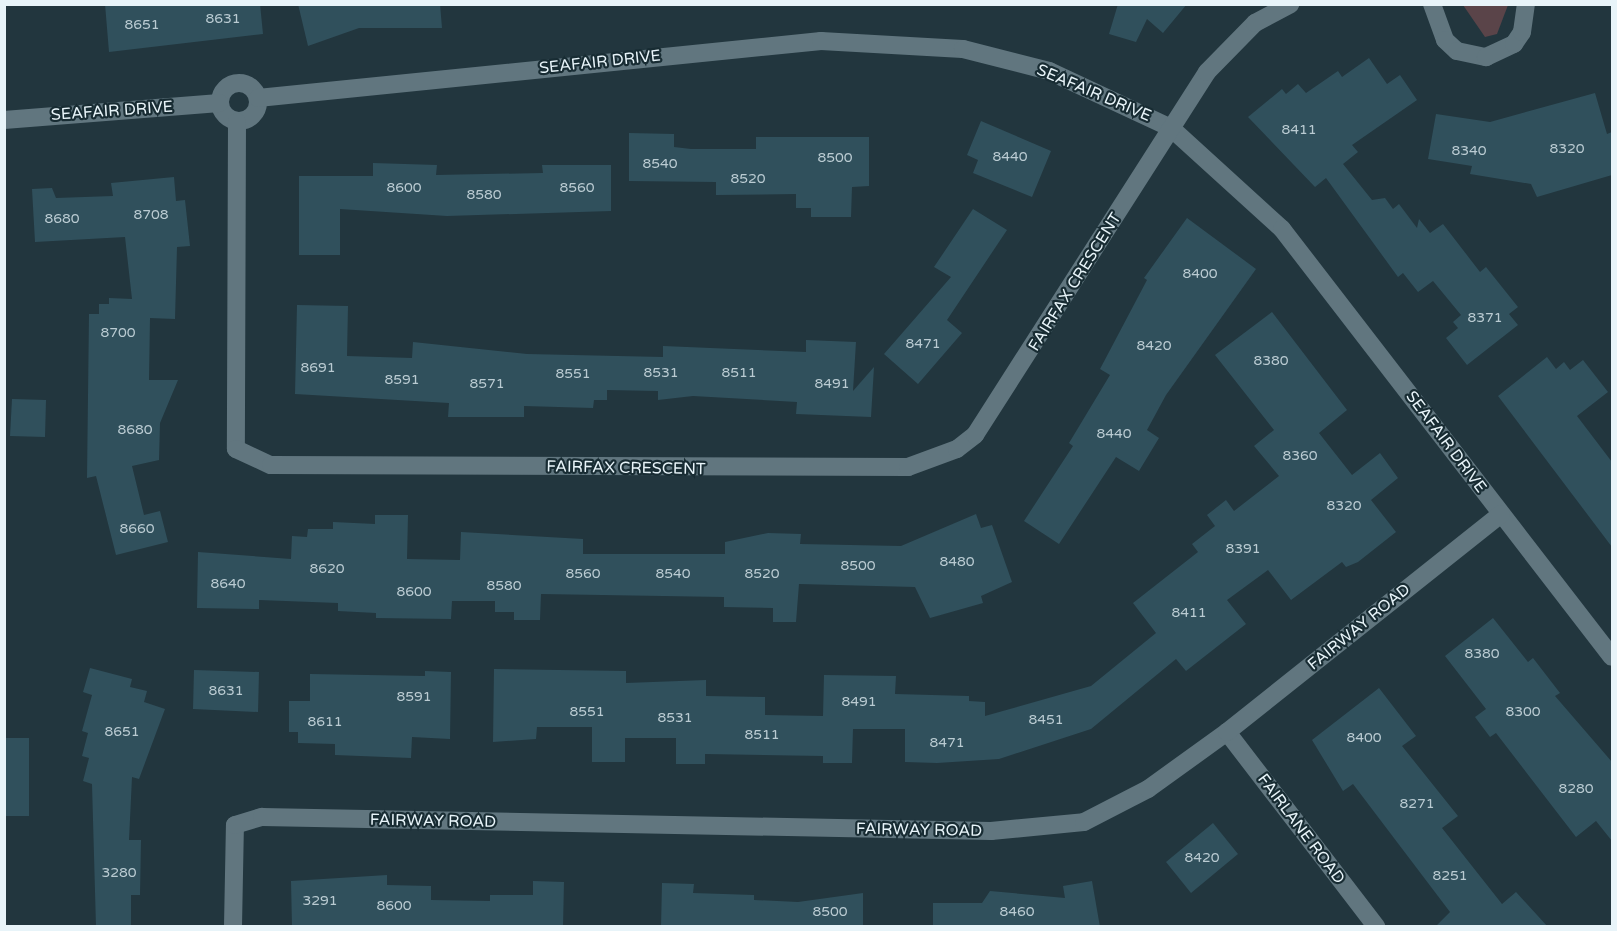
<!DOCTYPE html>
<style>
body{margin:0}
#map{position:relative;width:1617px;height:931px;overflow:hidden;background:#22363e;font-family:"Varela Round",sans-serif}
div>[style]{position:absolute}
.green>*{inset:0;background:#5a4449}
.building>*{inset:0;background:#30505c}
.minor>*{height:18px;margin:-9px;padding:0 9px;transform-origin:9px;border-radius:9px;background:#61767f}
.minor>.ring{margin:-9px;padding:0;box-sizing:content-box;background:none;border:18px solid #61767f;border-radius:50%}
span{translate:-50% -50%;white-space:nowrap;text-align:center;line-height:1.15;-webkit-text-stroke:4.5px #182c33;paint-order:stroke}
.number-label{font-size:14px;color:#bacbd2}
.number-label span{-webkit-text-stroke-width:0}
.street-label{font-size:16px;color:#e8f4f9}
.frame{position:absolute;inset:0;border:6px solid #e8f4f9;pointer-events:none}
</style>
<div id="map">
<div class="green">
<i style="clip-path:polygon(1463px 5px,1508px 4px,1508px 5px,1497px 34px,1485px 37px)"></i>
</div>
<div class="building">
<i style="clip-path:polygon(105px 4px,260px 4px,263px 34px,109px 52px)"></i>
<i style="clip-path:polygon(298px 4px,440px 4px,442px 28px,359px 28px,308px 46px)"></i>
<i style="clip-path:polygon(1118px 4px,1187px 4px,1163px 33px,1147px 19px,1136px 42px,1109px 34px)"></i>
<i style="clip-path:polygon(1369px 58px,1387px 84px,1400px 75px,1417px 100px,1352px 145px,1358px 152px,1343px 164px,1372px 200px,1385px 198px,1393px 209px,1399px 204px,1417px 228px,1419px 219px,1430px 233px,1443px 224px,1480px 272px,1486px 267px,1518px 307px,1509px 314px,1518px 325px,1467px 365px,1446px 338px,1458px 328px,1453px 322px,1461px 315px,1433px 281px,1418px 292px,1403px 273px,1398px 277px,1326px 178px,1315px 187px,1248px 117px,1282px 89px,1286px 94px,1298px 84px,1306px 93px,1338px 71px,1342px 77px)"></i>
<i style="clip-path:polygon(1595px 93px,1607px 134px,1612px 132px,1612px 175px,1537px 197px,1531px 184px,1470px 174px,1472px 166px,1428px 159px,1436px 114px,1490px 122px)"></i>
<i style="clip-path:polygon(981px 121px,1051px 151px,1032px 197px,973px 173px,978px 160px,967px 155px)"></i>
<i style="clip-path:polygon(629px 133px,674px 134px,674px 147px,691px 149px,756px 149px,756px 137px,869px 137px,869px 186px,852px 187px,851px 217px,811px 217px,811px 208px,796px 208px,796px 194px,716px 195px,716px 182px,629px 181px)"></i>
<i style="clip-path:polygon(373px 163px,437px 165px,436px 175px,543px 173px,542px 165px,611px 165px,611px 211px,447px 216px,340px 209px,340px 255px,299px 255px,299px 176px,373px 176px)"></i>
<i style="clip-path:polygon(174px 177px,176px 201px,185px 200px,190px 246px,177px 247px,175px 319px,150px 318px,149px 380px,178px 380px,160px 423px,159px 460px,132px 466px,144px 515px,160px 511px,168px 542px,116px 555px,96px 476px,87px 478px,89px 314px,99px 314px,99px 304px,109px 304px,109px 298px,132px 299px,125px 237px,35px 242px,32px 189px,52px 188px,56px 198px,113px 196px,111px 183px)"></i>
<i style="clip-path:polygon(973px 209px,1007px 230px,947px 320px,962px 333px,918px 384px,884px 354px,951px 277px,934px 267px)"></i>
<i style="clip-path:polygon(1187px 218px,1256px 269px,1166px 395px,1147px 430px,1159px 438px,1139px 471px,1116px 457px,1059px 544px,1024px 521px,1073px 446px,1069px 443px,1110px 375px,1100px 369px,1147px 280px,1144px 278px)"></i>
<i style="clip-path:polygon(297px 305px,348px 306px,347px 356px,412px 358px,413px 342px,527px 354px,663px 357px,663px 346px,806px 352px,806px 340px,856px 342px,853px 391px,874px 367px,871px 417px,796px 414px,797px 402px,693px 396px,658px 400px,658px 391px,607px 390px,607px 400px,594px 400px,593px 408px,524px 406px,524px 417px,448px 417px,449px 403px,295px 394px)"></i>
<i style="clip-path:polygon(1272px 312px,1347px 410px,1319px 433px,1352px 475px,1380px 453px,1398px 478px,1371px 500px,1396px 532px,1358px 562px,1346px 567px,1342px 562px,1291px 600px,1268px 570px,1227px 600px,1246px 624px,1186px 671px,1176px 659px,1091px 729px,999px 759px,937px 763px,905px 762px,905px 729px,853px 729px,852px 763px,823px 763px,823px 756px,705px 754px,705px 764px,676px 764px,676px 738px,625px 738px,625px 762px,592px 762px,592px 727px,537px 727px,536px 739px,493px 742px,494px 669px,626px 671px,626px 683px,706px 680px,706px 696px,765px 697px,765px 715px,823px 716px,824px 675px,896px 676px,895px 694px,969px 696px,969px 701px,985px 702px,985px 716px,1091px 686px,1156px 633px,1133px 603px,1198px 552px,1192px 544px,1215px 526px,1207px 515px,1226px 500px,1234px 511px,1279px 476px,1254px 446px,1274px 430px,1215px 355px)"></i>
<i style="clip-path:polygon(1547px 357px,1556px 369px,1564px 362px,1570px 370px,1583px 360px,1608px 392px,1577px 416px,1612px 462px,1612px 547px,1498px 396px)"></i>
<i style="clip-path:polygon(12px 399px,46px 400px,45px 437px,10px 436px)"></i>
<i style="clip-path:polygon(976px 514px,981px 528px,992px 525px,1012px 582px,981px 596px,983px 603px,930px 618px,915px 587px,799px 584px,796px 622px,773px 622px,773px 608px,724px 607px,724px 597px,541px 594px,540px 620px,514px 620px,514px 612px,495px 612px,495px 601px,452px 601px,451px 619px,376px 618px,376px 613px,338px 611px,338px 603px,259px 600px,259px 609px,197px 608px,198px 552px,291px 559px,292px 536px,307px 537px,308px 529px,333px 529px,333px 522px,375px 524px,375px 515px,408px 515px,407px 559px,460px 560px,461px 532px,583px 539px,583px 554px,725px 554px,725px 542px,768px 533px,801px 534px,800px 544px,901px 546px)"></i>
<i style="clip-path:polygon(1493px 618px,1528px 662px,1533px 658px,1560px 693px,1555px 696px,1612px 762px,1612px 841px,1596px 821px,1576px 837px,1496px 733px,1490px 737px,1475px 717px,1486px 709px,1445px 656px)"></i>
<i style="clip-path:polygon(90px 668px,132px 679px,130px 687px,147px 691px,144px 702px,165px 709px,139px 779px,132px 777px,129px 840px,141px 840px,140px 895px,131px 895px,131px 927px,96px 927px,92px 784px,83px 781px,89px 758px,82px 756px,88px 733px,82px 731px,92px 695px,83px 692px)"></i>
<i style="clip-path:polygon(194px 670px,259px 672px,258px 712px,193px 709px)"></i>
<i style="clip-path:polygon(425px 671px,451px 672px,450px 739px,412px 737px,411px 758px,335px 755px,335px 744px,298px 743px,298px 732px,289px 732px,289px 701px,310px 701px,310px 674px,425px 676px)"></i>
<i style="clip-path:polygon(1379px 688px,1416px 736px,1402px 746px,1458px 816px,1442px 828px,1502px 904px,1516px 892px,1548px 927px,1435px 927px,1450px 912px,1353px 784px,1343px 791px,1312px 740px)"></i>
<i style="clip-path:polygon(4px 738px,29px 738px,29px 816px,4px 816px)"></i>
<i style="clip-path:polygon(1213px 823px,1238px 854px,1191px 893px,1166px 862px)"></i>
<i style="clip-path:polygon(387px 875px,387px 885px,431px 886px,431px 900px,490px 901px,490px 895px,533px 895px,533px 881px,564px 882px,563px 927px,292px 927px,291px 881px)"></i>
<i style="clip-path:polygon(1092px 881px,1100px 927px,933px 927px,933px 903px,982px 903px,990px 891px,1065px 898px,1063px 886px)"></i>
<i style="clip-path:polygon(662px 883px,694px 884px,693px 893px,754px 895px,754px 900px,798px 902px,863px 893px,863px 927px,661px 927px)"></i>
</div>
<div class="minor">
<i style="left:1432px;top:4px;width:38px;rotate:70deg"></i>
<i style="left:1445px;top:40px;width:16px;rotate:43deg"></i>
<i style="left:1457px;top:51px;width:30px;rotate:12deg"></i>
<i style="left:1486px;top:57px;width:31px;rotate:-25deg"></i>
<i style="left:1514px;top:44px;width:14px;rotate:-56deg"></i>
<i style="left:1522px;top:32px;width:28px;rotate:-82deg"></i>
<i class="ring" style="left:220px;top:83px;width:20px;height:20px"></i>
<i style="left:258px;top:98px;width:566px;rotate:-5.78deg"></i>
<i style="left:821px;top:41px;width:142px;rotate:3.2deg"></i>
<i style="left:963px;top:49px;width:89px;rotate:14.3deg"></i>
<i style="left:1049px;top:71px;width:135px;rotate:25deg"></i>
<i style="left:1171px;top:128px;width:150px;rotate:42.3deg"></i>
<i style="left:1282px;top:229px;width:540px;rotate:52.37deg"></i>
<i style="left:4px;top:120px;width:216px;rotate:-4.5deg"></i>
<i style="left:237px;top:122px;width:327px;rotate:90.2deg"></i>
<i style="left:236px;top:449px;width:38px;rotate:25deg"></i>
<i style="left:271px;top:465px;width:637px;rotate:0.18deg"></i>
<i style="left:908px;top:467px;width:52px;rotate:-20.2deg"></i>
<i style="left:957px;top:449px;width:23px;rotate:-38deg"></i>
<i style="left:975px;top:435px;width:431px;rotate:-57.4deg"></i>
<i style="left:1207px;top:72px;width:69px;rotate:-45.6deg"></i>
<i style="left:1255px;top:23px;width:40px;rotate:-28deg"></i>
<i style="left:1227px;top:732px;width:245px;rotate:52.5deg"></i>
<i style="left:233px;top:926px;width:101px;rotate:-88.9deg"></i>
<i style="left:235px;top:825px;width:28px;rotate:-17deg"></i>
<i style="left:262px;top:817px;width:729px;rotate:1.1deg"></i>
<i style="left:991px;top:831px;width:93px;rotate:-5.5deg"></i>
<i style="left:1084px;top:822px;width:72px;rotate:-27.3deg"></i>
<i style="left:1148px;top:789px;width:97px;rotate:-35.8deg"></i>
<i style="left:1227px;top:732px;width:350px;rotate:-38.5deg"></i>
</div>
<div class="number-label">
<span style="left:223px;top:19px">8631</span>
<span style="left:142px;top:25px">8651</span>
<span style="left:1299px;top:130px">8411</span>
<span style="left:1567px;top:149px">8320</span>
<span style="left:1469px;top:151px">8340</span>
<span style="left:1010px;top:157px">8440</span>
<span style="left:835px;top:158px">8500</span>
<span style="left:660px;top:164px">8540</span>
<span style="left:748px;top:179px">8520</span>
<span style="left:404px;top:188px">8600</span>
<span style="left:577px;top:188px">8560</span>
<span style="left:484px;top:195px">8580</span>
<span style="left:151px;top:215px">8708</span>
<span style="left:62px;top:219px">8680</span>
<span style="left:1200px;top:274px">8400</span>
<span style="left:1485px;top:318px">8371</span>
<span style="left:118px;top:333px">8700</span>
<span style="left:923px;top:344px">8471</span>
<span style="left:1154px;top:346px">8420</span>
<span style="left:1271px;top:361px">8380</span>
<span style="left:318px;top:368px">8691</span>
<span style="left:661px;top:373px">8531</span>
<span style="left:739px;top:373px">8511</span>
<span style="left:573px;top:374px">8551</span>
<span style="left:402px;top:380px">8591</span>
<span style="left:487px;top:384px">8571</span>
<span style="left:832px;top:384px">8491</span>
<span style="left:135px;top:430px">8680</span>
<span style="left:1114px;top:434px">8440</span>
<span style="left:1300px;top:456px">8360</span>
<span style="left:1344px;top:506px">8320</span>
<span style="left:137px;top:529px">8660</span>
<span style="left:1243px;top:549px">8391</span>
<span style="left:957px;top:562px">8480</span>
<span style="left:858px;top:566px">8500</span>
<span style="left:327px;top:569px">8620</span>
<span style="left:583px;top:574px">8560</span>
<span style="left:673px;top:574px">8540</span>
<span style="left:762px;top:574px">8520</span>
<span style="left:228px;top:584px">8640</span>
<span style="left:504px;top:586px">8580</span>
<span style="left:414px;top:592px">8600</span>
<span style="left:1189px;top:613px">8411</span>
<span style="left:1482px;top:654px">8380</span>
<span style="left:226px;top:691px">8631</span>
<span style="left:414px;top:697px">8591</span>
<span style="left:859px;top:702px">8491</span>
<span style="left:587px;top:712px">8551</span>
<span style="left:1523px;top:712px">8300</span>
<span style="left:675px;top:718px">8531</span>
<span style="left:1046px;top:720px">8451</span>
<span style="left:325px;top:722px">8611</span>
<span style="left:122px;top:732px">8651</span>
<span style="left:762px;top:735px">8511</span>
<span style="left:1364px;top:738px">8400</span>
<span style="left:947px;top:743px">8471</span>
<span style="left:1576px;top:789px">8280</span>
<span style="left:1417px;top:804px">8271</span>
<span style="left:1202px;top:858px">8420</span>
<span style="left:119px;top:873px">3280</span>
<span style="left:1450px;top:876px">8251</span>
<span style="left:320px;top:901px">3291</span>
<span style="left:394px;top:906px">8600</span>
<span style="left:830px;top:912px">8500</span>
<span style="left:1017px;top:912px">8460</span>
</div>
<div class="street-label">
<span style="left:600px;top:62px;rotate:-6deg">SEAFAIR DRIVE</span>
<span style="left:1094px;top:93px;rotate:23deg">SEAFAIR DRIVE</span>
<span style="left:112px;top:111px;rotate:-4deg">SEAFAIR DRIVE</span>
<span style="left:1075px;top:282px;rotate:-58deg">FAIRFAX CRESCENT</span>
<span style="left:1446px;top:442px;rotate:53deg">SEAFAIR DRIVE</span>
<span style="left:626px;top:468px;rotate:1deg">FAIRFAX CRESCENT</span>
<span style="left:1359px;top:627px;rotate:-39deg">FAIRWAY ROAD</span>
<span style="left:433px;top:821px;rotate:1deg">FAIRWAY ROAD</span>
<span style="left:1301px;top:829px;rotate:53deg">FAIRLANE ROAD</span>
<span style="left:919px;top:830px;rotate:1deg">FAIRWAY ROAD</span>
</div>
<div class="frame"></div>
</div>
